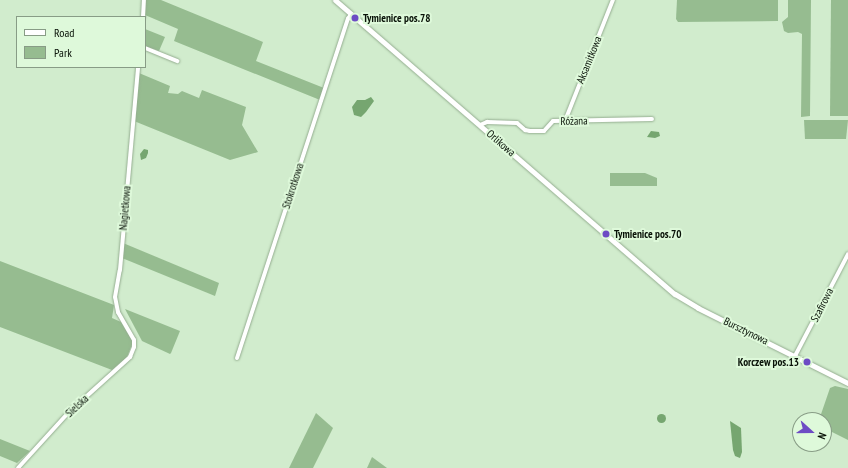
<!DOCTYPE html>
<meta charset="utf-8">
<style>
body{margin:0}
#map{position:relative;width:848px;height:468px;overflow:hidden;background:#d1eccd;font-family:"PT Sans Narrow",sans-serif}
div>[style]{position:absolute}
.green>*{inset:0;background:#96bc90}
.water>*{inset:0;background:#76a670}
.round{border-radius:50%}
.roads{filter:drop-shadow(0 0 1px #94ad90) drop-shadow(0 0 1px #94ad90)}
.minor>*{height:4px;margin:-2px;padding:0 2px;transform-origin:2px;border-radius:2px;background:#fff}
.tertiary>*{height:5px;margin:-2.5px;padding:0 2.5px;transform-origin:2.5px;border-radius:2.5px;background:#fff}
.dots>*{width:11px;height:11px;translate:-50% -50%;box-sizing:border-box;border:2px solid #def9da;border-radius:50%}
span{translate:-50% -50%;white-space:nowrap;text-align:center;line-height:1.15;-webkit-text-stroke:4px #def9da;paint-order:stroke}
.poi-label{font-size:11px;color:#081107;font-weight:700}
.left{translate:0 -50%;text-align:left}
.right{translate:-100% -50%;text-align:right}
.street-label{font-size:11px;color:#081107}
.legend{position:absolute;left:16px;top:16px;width:130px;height:52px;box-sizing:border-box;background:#def9da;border:1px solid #889c86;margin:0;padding:5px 7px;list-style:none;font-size:12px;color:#081107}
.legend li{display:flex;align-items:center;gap:8px;height:20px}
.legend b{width:20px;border:1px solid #889c86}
.north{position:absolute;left:792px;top:412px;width:40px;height:40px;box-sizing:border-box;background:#def9da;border:1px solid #889c86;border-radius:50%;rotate:111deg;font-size:11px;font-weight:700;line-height:16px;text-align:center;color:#081107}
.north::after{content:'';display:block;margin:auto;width:14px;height:18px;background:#6d4bc4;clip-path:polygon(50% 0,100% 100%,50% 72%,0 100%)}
</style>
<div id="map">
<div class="green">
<i style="clip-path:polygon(146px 0,161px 0,263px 42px,256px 61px,324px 88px,320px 100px,174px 41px,178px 29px,145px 15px)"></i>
<i style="clip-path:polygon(677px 0,778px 0,778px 21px,678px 22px,676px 19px)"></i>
<i style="clip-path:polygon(788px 0,811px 0,810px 116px,801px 117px,802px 34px,798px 32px,788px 33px,784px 31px,782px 22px,788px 17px)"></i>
<i style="clip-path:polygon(831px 0,848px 0,848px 116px,830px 116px)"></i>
<i style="clip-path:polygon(145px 29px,165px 37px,159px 51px,145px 46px)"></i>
<i style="clip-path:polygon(139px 73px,170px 86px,168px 93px,178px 94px,182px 91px,199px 98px,202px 90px,246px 107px,242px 125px,258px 152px,230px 160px,134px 121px)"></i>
<i style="clip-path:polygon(804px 120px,848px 120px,846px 139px,805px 139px)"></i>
<i style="clip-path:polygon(610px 173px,645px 173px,657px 178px,657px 186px,610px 186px)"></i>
<i style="clip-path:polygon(123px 243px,219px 283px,215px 296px,122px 258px)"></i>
<i style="clip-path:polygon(0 261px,114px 305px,112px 318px,121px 322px,133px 342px,127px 357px,112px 370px,0 327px)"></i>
<i style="clip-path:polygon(125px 309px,180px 331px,171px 353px,170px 354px,142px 341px)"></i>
<i style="clip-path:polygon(835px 386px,848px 389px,848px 440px,824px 428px,824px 420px,819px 420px,830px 388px)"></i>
<i style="clip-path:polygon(316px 413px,333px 428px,313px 468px,289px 468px)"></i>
<i style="clip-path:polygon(0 439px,30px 451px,17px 463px,0 456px)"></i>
<i style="clip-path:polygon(372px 457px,387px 468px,367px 468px)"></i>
</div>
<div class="water">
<i style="clip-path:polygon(371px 97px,374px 101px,366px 112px,361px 117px,354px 115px,352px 107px,357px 100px,365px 100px)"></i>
<i style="clip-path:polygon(651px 131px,659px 132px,660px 136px,655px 138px,647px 137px)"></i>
<i style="clip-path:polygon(144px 149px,148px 150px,148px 153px,146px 158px,141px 160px,140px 154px)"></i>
<i class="round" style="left:656.5px;top:413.5px;width:9px;height:9px"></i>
<i style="clip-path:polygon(730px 421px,741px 428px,742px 452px,740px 458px,735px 456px,733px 450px)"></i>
</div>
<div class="roads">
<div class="minor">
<i style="left:143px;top:17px;width:17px;rotate:-87deg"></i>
<i style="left:145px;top:48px;width:35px;rotate:22deg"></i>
<i style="left:565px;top:121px;width:130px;rotate:-68.4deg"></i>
<i style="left:480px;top:125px;width:8px;rotate:-23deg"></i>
<i style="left:487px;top:122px;width:30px;rotate:2deg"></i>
<i style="left:517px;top:123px;width:11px;rotate:41deg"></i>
<i style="left:525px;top:130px;width:5px;rotate:11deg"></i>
<i style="left:530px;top:131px;width:14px"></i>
<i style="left:544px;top:131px;width:13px;rotate:-48deg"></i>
<i style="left:553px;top:121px;width:99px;rotate:-1.2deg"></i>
<i style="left:795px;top:356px;width:115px;rotate:-62.5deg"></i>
<i style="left:237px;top:358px;width:357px;rotate:-71.9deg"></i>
<i style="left:348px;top:19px;width:6px;rotate:-59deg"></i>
<i style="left:18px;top:468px;width:74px;rotate:-47.7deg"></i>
<i style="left:68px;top:413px;width:84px;rotate:-42.1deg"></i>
<i style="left:130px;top:357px;width:11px;rotate:-68deg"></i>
<i style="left:134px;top:347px;width:7px;rotate:-90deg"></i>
<i style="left:134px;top:340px;width:32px;rotate:-120deg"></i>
<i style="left:118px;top:312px;width:15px;rotate:-101deg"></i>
<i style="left:115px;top:297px;width:27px;rotate:-80deg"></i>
<i style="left:120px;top:270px;width:204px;rotate:-84.9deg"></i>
</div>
<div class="tertiary">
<i style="left:335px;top:0;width:449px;rotate:40.9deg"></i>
<i style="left:675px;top:294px;width:27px;rotate:31deg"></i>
<i style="left:698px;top:308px;width:168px;rotate:26.6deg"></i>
</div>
</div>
<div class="dots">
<i style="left:355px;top:18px;background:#6d4bc4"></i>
<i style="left:606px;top:234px;background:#6d4bc4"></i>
<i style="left:807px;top:362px;background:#6d4bc4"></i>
</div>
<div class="poi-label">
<span class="left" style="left:363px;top:18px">Tymienice pos.78</span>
<span class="left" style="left:614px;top:234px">Tymienice pos.70</span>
<span class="right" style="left:799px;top:362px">Korczew pos.13</span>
</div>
<div class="street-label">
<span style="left:589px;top:60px;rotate:-68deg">Aksamitkowa</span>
<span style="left:574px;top:121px;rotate:-1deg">Różana</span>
<span style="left:501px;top:143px;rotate:41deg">Orlikowa</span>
<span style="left:293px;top:186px;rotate:-72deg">Stokrotkowa</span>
<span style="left:125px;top:208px;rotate:-85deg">Nagietkowa</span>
<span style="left:822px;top:305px;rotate:-63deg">Szafirowa</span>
<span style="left:746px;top:331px;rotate:26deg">Bursztynowa</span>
<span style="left:77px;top:406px;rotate:-43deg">Sielska</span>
</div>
<ul class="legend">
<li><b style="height:5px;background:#fff"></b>Road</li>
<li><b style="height:11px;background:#96bc90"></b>Park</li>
</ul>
<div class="north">N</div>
</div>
